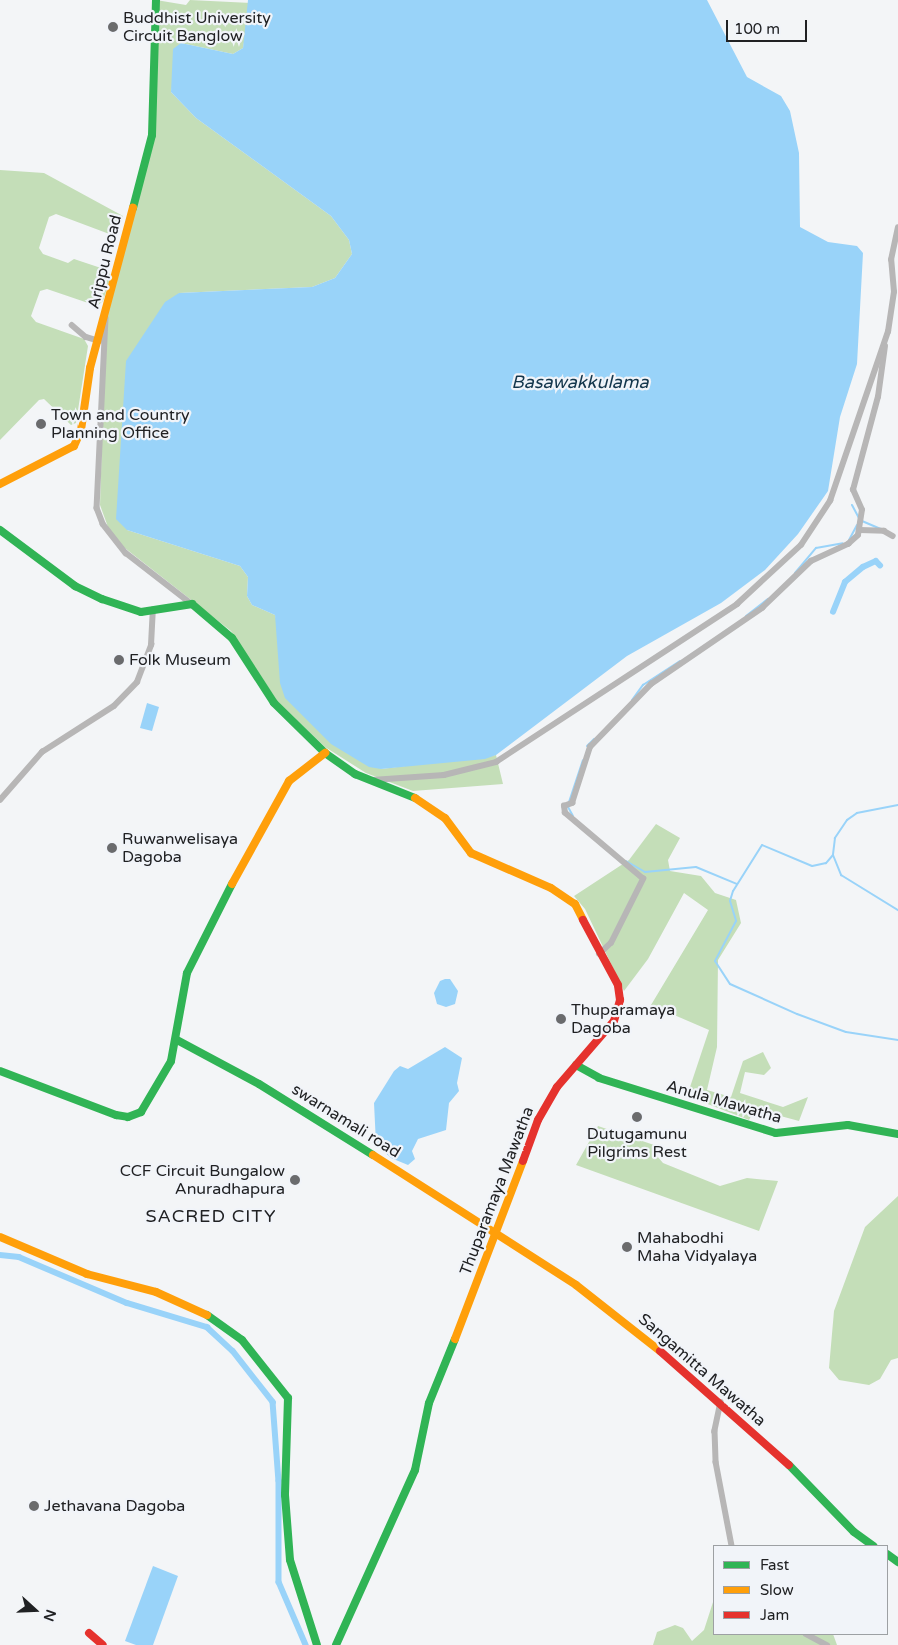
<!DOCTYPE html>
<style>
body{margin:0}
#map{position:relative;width:898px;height:1645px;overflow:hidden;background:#f3f5f7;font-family:"Varela Round",sans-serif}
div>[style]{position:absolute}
.forest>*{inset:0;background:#c4deb8}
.water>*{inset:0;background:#99d3f9}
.stream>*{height:2px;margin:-1px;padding:0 1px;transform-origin:1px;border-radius:1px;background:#99d3f9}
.canal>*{height:5.5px;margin:-2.75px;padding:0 2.75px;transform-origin:2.75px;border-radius:2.75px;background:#99d3f9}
.street>*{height:5.5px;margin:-2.75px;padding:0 2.75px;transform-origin:2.75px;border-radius:2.75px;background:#b7b6b6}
.fast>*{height:8px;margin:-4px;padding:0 4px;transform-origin:4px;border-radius:4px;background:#30b455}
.slow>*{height:8px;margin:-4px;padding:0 4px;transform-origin:4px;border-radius:4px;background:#ff9f0a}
.jam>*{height:8px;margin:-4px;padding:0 4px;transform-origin:4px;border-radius:4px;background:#e5322d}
.dots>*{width:14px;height:14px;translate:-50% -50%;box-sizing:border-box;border:2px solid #f1f4f9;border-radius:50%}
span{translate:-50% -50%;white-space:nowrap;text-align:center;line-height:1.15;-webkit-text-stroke:4.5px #f1f4f9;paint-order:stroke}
.poi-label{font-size:16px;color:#202123}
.left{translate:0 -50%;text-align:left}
.right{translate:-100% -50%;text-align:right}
.street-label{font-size:16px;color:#202123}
.water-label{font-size:18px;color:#13364c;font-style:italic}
.neighbourhood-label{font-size:18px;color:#202123;letter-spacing:1px}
.legend{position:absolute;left:713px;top:1545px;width:175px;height:90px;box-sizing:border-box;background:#f1f4f9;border:1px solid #9da0a3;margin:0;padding:6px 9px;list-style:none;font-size:15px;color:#202123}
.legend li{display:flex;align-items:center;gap:10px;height:25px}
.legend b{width:25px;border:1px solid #9da0a3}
.north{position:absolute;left:10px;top:1585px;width:50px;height:50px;-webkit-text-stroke:4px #f1f4f9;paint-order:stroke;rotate:110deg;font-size:14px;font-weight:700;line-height:20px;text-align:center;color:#202123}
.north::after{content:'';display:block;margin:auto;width:18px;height:22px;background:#202123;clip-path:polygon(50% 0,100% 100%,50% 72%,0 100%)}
.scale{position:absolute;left:726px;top:20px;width:81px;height:22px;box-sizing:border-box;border:2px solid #202123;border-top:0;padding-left:6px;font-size:15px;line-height:18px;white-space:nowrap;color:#202123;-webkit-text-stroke:4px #f1f4f9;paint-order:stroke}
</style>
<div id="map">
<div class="forest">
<i style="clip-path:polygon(156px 0,186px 5px,190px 0,251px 3px,243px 48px,233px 54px,181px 43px,171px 92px,196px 118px,331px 216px,349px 240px,352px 254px,335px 278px,312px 287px,179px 293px,127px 530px,240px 566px,248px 577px,247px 596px,252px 605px,275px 615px,278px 626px,381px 769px,496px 755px,503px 784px,413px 791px,366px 773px,325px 747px,278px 702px,231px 631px,112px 538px,100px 505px,106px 318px,152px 135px)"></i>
<i style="clip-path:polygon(0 170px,44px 173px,123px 216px,118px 232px,112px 235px,56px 214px,49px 217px,39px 248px,43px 254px,68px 263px,74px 259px,107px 270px,111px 276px,103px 301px,97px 306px,47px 289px,40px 291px,31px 316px,36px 322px,84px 339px,88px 346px,76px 423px,71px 425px,44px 399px,39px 400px,0 440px)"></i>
<i style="clip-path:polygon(656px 824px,680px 838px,668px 860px,670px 871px,701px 876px,715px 893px,736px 900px,741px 923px,718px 960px,717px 1047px,707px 1090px,731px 1097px,743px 1061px,763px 1052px,771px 1068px,764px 1075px,745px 1072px,740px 1093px,783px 1107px,808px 1097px,799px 1121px,755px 1109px,749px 1120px,687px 1096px,709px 1030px,651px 1005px,708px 910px,684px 893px,648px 959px,624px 991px,585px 909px,574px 896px,629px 860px)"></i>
<i style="clip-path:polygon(598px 1126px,657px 1146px,657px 1156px,663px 1163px,720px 1186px,747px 1178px,778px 1181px,759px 1231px,576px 1165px)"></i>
<i style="clip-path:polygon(898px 1196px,898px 1358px,891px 1360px,880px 1379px,869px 1385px,839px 1380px,829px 1368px,834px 1311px,865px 1227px)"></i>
<i style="clip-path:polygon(714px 1599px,714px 1634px,833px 1634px,837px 1645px,653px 1645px,657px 1632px,675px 1625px,683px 1628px,692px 1641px,704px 1630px)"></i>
</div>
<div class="water">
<i style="clip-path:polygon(248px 0,707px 0,747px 77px,781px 96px,790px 111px,799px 153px,800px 227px,828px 242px,857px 246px,863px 253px,857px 364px,840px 417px,828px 491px,798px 534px,765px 570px,721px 603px,627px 656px,496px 755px,485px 759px,381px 769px,369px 767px,331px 744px,285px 698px,280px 683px,275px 615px,252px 605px,247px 596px,248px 577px,240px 566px,127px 530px,116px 519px,126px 361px,165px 302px,179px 293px,312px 287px,335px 278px,352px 254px,349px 240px,331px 216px,196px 118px,171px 92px,173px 49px,181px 43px,233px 54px,243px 48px)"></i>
<i style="clip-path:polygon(147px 703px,159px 707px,152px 731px,140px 728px)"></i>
<i style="clip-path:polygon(445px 979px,450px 979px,458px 991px,455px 1004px,446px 1007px,437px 1004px,434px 993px,440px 981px)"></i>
<i style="clip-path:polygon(445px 1047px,462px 1058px,457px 1083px,459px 1091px,449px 1103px,446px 1130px,418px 1139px,412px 1151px,415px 1159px,408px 1165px,391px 1158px,376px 1144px,374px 1103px,394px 1071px,400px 1066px,408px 1069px)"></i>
<i style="clip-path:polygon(153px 1566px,178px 1576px,153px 1645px,136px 1645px,125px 1641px)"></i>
</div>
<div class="stream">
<i style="left:852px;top:505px;width:15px;rotate:62deg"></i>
<i style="left:862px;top:521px;width:21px;rotate:23deg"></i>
<i style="left:849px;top:540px;width:17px;rotate:-62deg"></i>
<i style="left:795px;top:573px;width:33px;rotate:-50deg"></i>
<i style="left:816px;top:548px;width:27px;rotate:-10deg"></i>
<i style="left:746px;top:616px;width:28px;rotate:-38deg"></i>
<i style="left:632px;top:700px;width:19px;rotate:-54deg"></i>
<i style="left:643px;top:685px;width:44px;rotate:-33deg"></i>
<i style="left:587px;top:746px;width:10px;rotate:-45deg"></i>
<i style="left:569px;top:802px;width:44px;rotate:-71.6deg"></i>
<i style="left:898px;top:805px;width:42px;rotate:169deg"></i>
<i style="left:857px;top:813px;width:12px;rotate:145deg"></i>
<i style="left:847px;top:820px;width:22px;rotate:124deg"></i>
<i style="left:835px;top:838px;width:17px;rotate:97deg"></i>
<i style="left:833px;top:855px;width:22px;rotate:68deg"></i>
<i style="left:841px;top:875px;width:67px;rotate:31.6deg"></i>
<i style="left:568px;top:807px;width:10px;rotate:61deg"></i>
<i style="left:833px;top:855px;width:11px;rotate:131deg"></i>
<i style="left:826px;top:863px;width:14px;rotate:168deg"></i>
<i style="left:812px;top:866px;width:54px;rotate:-157.2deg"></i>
<i style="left:762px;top:845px;width:54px;rotate:122.2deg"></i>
<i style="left:733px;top:891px;width:10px;rotate:107deg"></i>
<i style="left:730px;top:901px;width:21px;rotate:73deg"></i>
<i style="left:736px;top:921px;width:45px;rotate:117.7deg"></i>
<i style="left:715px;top:961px;width:27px;rotate:57deg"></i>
<i style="left:730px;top:984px;width:73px;rotate:24.1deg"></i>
<i style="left:797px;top:1014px;width:52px;rotate:20.2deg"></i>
<i style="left:846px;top:1032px;width:53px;rotate:8.7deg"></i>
<i style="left:626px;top:861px;width:22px;rotate:30deg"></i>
<i style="left:645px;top:872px;width:51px;rotate:-5.6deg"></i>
<i style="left:696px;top:867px;width:44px;rotate:22.5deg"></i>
</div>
<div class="canal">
<i style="left:833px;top:612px;width:32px;rotate:-68deg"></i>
<i style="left:845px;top:582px;width:23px;rotate:-40deg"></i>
<i style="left:863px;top:567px;width:14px;rotate:-25deg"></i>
<i style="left:876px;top:561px;width:6px;rotate:45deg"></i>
<i style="left:0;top:1255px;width:19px;rotate:6deg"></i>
<i style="left:19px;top:1257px;width:117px;rotate:23.1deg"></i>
<i style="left:127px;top:1303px;width:84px;rotate:16.7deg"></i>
<i style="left:207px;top:1327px;width:35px;rotate:43deg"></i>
<i style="left:233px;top:1351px;width:65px;rotate:51.9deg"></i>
<i style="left:273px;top:1402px;width:79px;rotate:85.7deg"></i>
<i style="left:279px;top:1481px;width:101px;rotate:90deg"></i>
<i style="left:279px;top:1582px;width:69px;rotate:66.8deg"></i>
</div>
<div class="street">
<i style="left:106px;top:318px;width:190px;rotate:92.7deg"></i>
<i style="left:97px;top:508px;width:17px;rotate:69deg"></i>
<i style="left:103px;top:524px;width:37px;rotate:52deg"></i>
<i style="left:126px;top:553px;width:83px;rotate:37.7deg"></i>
<i style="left:72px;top:325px;width:18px;rotate:41deg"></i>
<i style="left:86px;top:337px;width:14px;rotate:17deg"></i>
<i style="left:860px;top:530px;width:24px;rotate:2deg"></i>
<i style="left:884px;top:531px;width:10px;rotate:29deg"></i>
<i style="left:372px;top:780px;width:72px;rotate:-4deg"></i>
<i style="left:444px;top:775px;width:54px;rotate:-14deg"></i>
<i style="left:496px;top:762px;width:288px;rotate:-33.2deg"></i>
<i style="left:737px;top:604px;width:87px;rotate:-42.7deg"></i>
<i style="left:801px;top:545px;width:53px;rotate:-56.6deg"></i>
<i style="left:830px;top:501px;width:179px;rotate:-71.1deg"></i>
<i style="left:888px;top:332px;width:40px;rotate:-81.5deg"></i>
<i style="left:894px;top:292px;width:32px;rotate:-95deg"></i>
<i style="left:891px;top:260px;width:33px;rotate:-78deg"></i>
<i style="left:0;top:800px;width:64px;rotate:-48.8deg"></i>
<i style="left:42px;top:752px;width:85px;rotate:-32.6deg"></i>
<i style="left:114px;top:706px;width:33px;rotate:-46deg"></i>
<i style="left:137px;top:682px;width:40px;rotate:-69deg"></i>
<i style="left:151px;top:645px;width:35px;rotate:-87deg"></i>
<i style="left:599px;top:954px;width:16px;rotate:-43deg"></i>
<i style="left:611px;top:943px;width:72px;rotate:-63.4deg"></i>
<i style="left:643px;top:879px;width:102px;rotate:-139.8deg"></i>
<i style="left:565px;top:813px;width:7px;rotate:-98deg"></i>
<i style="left:564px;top:806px;width:9px;rotate:-21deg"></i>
<i style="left:572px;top:803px;width:59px;rotate:-72.2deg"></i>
<i style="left:590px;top:747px;width:88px;rotate:-45.9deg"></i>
<i style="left:651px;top:684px;width:135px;rotate:-34.4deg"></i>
<i style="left:762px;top:608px;width:68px;rotate:-43.8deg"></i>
<i style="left:811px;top:561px;width:41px;rotate:-24.7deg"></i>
<i style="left:848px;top:544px;width:13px;rotate:-42deg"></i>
<i style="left:858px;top:535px;width:25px;rotate:-81deg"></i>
<i style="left:862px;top:510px;width:22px;rotate:-114deg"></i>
<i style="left:853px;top:490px;width:96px;rotate:-75deg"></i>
<i style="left:878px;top:397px;width:51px;rotate:-82.2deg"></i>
<i style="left:721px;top:1402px;width:30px;rotate:102deg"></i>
<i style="left:715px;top:1431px;width:31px;rotate:88deg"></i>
<i style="left:716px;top:1462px;width:86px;rotate:79.2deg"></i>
<i style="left:806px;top:1634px;width:24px;rotate:28deg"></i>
</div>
<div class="fast">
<i style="left:133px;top:208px;width:75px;rotate:-75.4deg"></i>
<i style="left:152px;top:135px;width:135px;rotate:-88.3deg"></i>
<i style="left:0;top:530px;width:94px;rotate:36.7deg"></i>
<i style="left:75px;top:586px;width:30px;rotate:26deg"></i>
<i style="left:102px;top:599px;width:41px;rotate:18.4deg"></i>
<i style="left:141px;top:612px;width:52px;rotate:-8.9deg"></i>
<i style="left:192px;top:604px;width:52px;rotate:40.4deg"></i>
<i style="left:232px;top:638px;width:77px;rotate:57.1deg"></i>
<i style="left:274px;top:703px;width:71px;rotate:44.4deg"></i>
<i style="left:325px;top:753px;width:37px;rotate:35deg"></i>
<i style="left:355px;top:774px;width:65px;rotate:21.8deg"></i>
<i style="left:177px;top:1040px;width:93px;rotate:28.2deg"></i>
<i style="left:259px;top:1084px;width:134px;rotate:31.9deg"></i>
<i style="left:576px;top:1065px;width:26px;rotate:29deg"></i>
<i style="left:599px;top:1078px;width:185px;rotate:17.3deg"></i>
<i style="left:776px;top:1133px;width:72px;rotate:-6.3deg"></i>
<i style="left:848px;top:1125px;width:51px;rotate:10.2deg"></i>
<i style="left:0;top:1071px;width:124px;rotate:20.8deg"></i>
<i style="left:116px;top:1115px;width:12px;rotate:9deg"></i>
<i style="left:128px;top:1117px;width:14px;rotate:-21deg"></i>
<i style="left:141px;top:1112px;width:59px;rotate:-59.5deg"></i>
<i style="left:171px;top:1061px;width:89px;rotate:-79.7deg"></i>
<i style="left:187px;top:973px;width:100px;rotate:-63.2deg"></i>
<i style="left:207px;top:1315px;width:43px;rotate:35.5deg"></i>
<i style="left:242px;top:1340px;width:74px;rotate:51.6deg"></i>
<i style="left:288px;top:1398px;width:97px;rotate:91.8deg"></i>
<i style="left:285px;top:1495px;width:65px;rotate:85.6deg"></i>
<i style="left:290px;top:1560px;width:89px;rotate:72.4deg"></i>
<i style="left:789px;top:1465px;width:93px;rotate:45.9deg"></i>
<i style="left:854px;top:1532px;width:24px;rotate:36deg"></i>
<i style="left:887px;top:1554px;width:14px;rotate:36deg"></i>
<i style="left:336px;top:1645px;width:192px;rotate:-65.7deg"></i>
<i style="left:415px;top:1470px;width:68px;rotate:-78.2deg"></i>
<i style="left:429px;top:1403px;width:69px;rotate:-67.9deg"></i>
</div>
<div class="slow">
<i style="left:0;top:484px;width:83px;rotate:-27.2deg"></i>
<i style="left:74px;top:446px;width:17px;rotate:-66deg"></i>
<i style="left:81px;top:430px;width:63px;rotate:-81.7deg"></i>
<i style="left:90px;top:368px;width:166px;rotate:-75deg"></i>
<i style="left:415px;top:798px;width:36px;rotate:34deg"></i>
<i style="left:445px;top:818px;width:44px;rotate:53.4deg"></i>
<i style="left:471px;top:853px;width:87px;rotate:23.6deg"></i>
<i style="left:551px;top:888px;width:29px;rotate:34deg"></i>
<i style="left:575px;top:904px;width:18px;rotate:63deg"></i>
<i style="left:232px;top:884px;width:118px;rotate:-61deg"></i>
<i style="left:289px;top:781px;width:46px;rotate:-37.9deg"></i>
<i style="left:373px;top:1155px;width:241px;rotate:32.6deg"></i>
<i style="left:576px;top:1285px;width:107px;rotate:38.2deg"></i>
<i style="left:0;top:1237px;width:95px;rotate:23deg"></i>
<i style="left:87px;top:1274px;width:71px;rotate:14.6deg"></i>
<i style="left:156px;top:1292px;width:56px;rotate:24.3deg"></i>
<i style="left:455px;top:1339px;width:191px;rotate:-69.1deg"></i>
</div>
<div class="jam">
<i style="left:523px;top:1161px;width:44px;rotate:-69.9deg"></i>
<i style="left:538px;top:1120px;width:38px;rotate:-60deg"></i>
<i style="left:557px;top:1087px;width:87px;rotate:-49.2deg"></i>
<i style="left:614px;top:1021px;width:22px;rotate:-74deg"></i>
<i style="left:620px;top:1000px;width:15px;rotate:-98deg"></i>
<i style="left:618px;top:985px;width:74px;rotate:-118.3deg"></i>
<i style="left:660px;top:1351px;width:172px;rotate:41.5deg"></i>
<i style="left:89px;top:1633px;width:18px;rotate:41deg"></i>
</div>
<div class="dots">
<i style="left:113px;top:27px;background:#6a6b6d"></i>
<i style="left:41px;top:424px;background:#6a6b6d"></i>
<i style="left:119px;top:660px;background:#6a6b6d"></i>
<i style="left:112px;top:848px;background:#6a6b6d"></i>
<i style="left:561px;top:1019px;background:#6a6b6d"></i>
<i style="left:637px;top:1117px;background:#6a6b6d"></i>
<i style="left:295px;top:1180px;background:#6a6b6d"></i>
<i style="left:627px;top:1247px;background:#6a6b6d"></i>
<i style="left:34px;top:1506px;background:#6a6b6d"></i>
</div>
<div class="poi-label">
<span class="left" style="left:123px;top:27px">Buddhist University<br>Circuit Banglow</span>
<span class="left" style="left:51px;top:424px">Town and Country<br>Planning Office</span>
<span class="left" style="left:129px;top:660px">Folk Museum</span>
<span class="left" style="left:122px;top:848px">Ruwanwelisaya<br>Dagoba</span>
<span class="left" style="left:571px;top:1019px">Thuparamaya<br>Dagoba</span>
<span style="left:637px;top:1143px">Dutugamunu<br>Pilgrims Rest</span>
<span class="right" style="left:285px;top:1180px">CCF Circuit Bungalow<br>Anuradhapura</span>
<span class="left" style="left:637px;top:1247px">Mahabodhi<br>Maha Vidyalaya</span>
<span class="left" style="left:44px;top:1506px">Jethavana Dagoba</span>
</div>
<div class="street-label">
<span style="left:105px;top:262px;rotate:-76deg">Arippu Road</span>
<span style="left:724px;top:1102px;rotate:16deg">Anula Mawatha</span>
<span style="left:346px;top:1121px;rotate:32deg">swarnamali road</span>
<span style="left:497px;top:1191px;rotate:-69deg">Thuparamaya Mawatha</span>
<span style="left:702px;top:1370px;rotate:41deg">Sangamitta Mawatha</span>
</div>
<div class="water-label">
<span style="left:580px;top:382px">Basawakkulama</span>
</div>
<div class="neighbourhood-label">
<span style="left:211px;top:1216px">SACRED CITY</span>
</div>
<ul class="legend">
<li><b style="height:6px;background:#30b455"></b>Fast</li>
<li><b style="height:6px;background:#ff9f0a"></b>Slow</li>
<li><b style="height:6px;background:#e5322d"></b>Jam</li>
</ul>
<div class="north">N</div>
<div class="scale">100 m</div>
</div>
